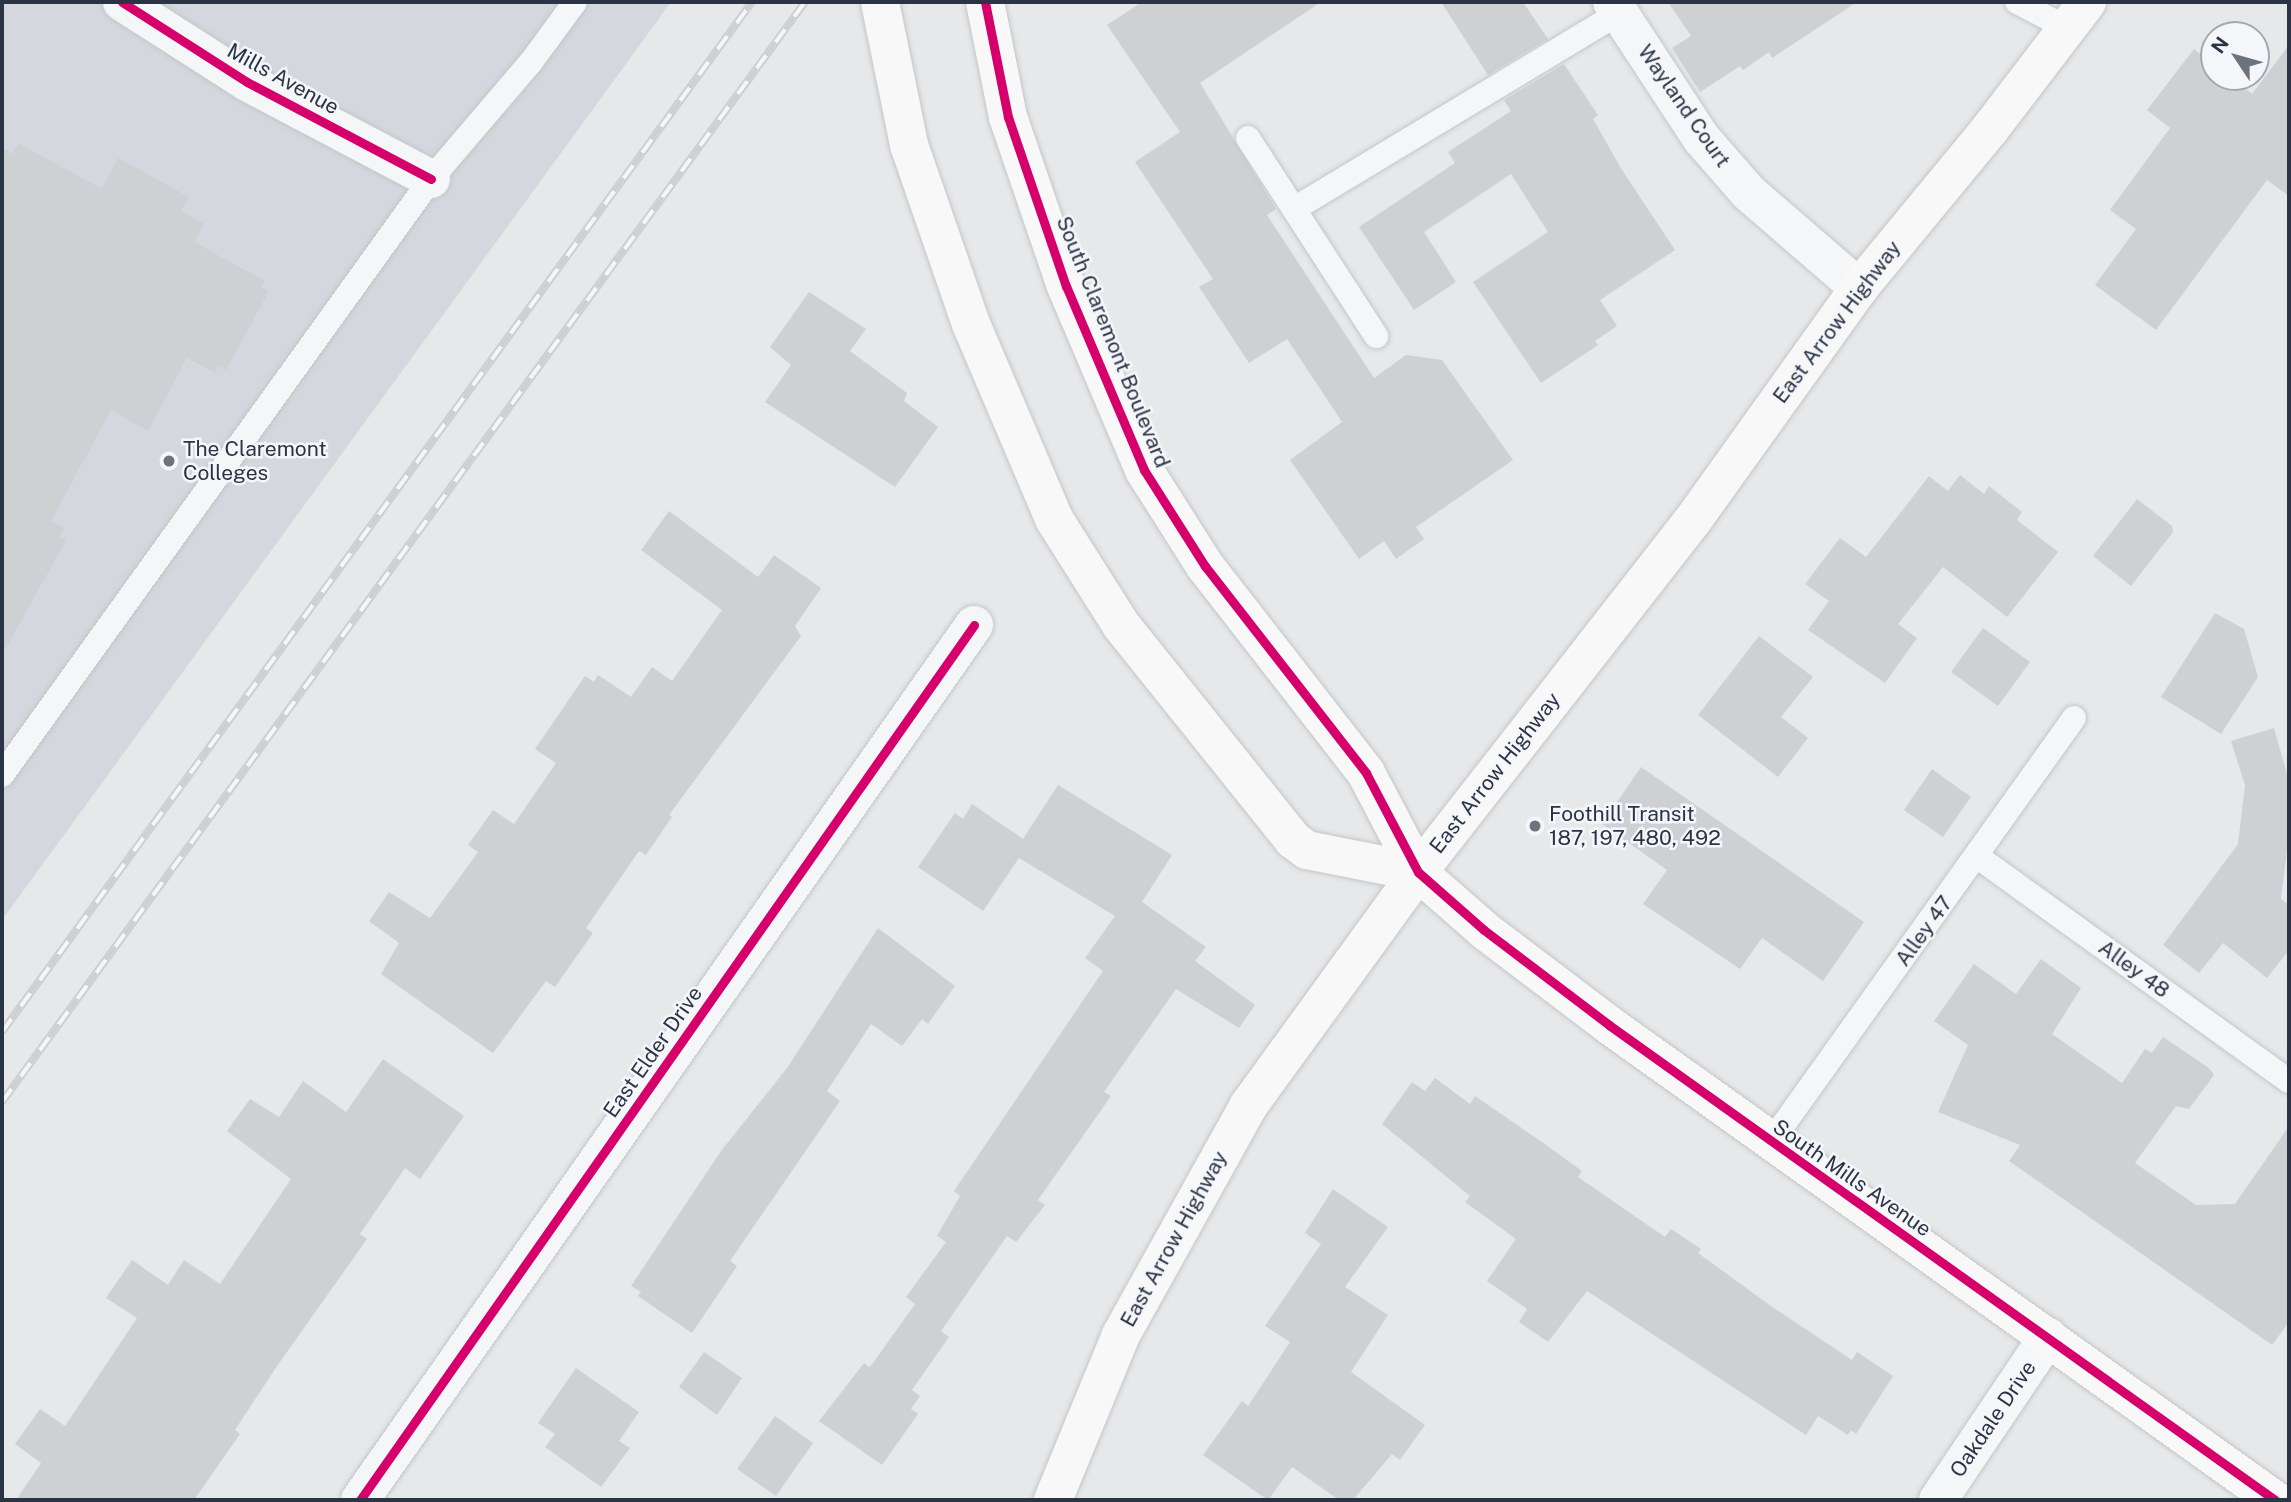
<!DOCTYPE html>
<style>
body{margin:0}
#map{position:relative;width:2291px;height:1502px;overflow:hidden;background:#e6e8ea;font-family:"Public Sans",sans-serif}
div>[style]{position:absolute}
.built>*{inset:0;background:#d4d7dd}
.building>*{inset:0;background:#ced0d3}
.roads{filter:drop-shadow(0 0 2px #c4c6c8) drop-shadow(0 0 2px #c4c6c8)}
.lane>*{height:24px;margin:-12px;padding:0 12px;transform-origin:12px;border-radius:12px;background:#f5f6f7}
.street>*{height:38px;margin:-19px;padding:0 19px;transform-origin:19px;border-radius:19px;background:#f5f6f7}
.primary>*{height:38px;margin:-19px;padding:0 19px;transform-origin:19px;border-radius:19px;background:#f8f8f8}
.rail>*{height:8px;margin-top:-4px;transform-origin:0;background:repeating-linear-gradient(90deg,#f4f6f9 0 16px,#cecfd2 0 32px);box-sizing:border-box;border-block:2px solid #cecfd2}
.cycleway>*{height:9px;margin:-4.5px;padding:0 4.5px;transform-origin:4.5px;border-radius:4.5px;background:#d6006c}
.dots>*{width:19px;height:19px;translate:-50% -50%;box-sizing:border-box;border:4px solid #f4f6f9;border-radius:50%}
span{translate:-50% -50%;white-space:nowrap;text-align:center;line-height:1.15;-webkit-text-stroke:5px #f4f6f9;paint-order:stroke}
.street-label{font-size:21px;color:#2b3445}
.poi-label{font-size:21px;color:#2b3445}
.left{translate:0 -50%;text-align:left}
.frame{position:absolute;inset:0;border:4px solid #2b3445;pointer-events:none}
.north{position:absolute;left:2200px;top:21px;width:70px;height:70px;box-sizing:border-box;background:#f4f6f9;border:2px solid #a4a8b1;border-radius:50%;rotate:306deg;font-size:19px;font-weight:700;line-height:28px;text-align:center;color:#2b3445}
.north::after{content:'';display:block;margin:auto;width:24px;height:32px;background:#6c737f;clip-path:polygon(50% 0,100% 100%,50% 72%,0 100%)}
</style>
<div id="map">
<div class="built">
<i style="clip-path:polygon(2px 2px,671px 2px,2px 920px)"></i>
</div>
<div class="building">
<i style="clip-path:polygon(1142px 2px,1321px 2px,1200px 83px,1276px 209px,1267px 215px,1374px 378px,1406px 355px,1442px 360px,1513px 460px,1416px 527px,1424px 539px,1396px 559px,1384px 541px,1359px 559px,1290px 460px,1342px 422px,1287px 339px,1249px 363px,1199px 287px,1213px 279px,1135px 162px,1180px 132px,1107px 25px)"></i>
<i style="clip-path:polygon(1441px 2px,1523px 2px,1548px 39px,1488px 75px)"></i>
<i style="clip-path:polygon(1668px 2px,1857px 2px,1772px 58px,1769px 52px,1743px 70px,1740px 66px,1700px 92px,1672px 48px,1691px 36px)"></i>
<i style="clip-path:polygon(2289px 45px,2289px 196px,2267px 180px,2156px 330px,2095px 285px,2136px 229px,2110px 210px,2170px 128px,2147px 110px,2194px 49px,2214px 65px,2214px 77px,2230px 77px,2252px 94px)"></i>
<i style="clip-path:polygon(1564px 64px,1598px 115px,1593px 119px,1622px 170px,1675px 250px,1600px 300px,1617px 326px,1595px 341px,1598px 345px,1541px 383px,1473px 282px,1548px 232px,1511px 174px,1424px 232px,1456px 282px,1414px 310px,1359px 227px,1455px 163px,1448px 152px,1511px 111px,1504px 100px)"></i>
<i style="clip-path:polygon(18px 143px,102px 189px,118px 158px,189px 197px,181px 211px,204px 224px,194px 242px,265px 281px,261px 287px,269px 291px,226px 370px,218px 366px,215px 373px,187px 358px,148px 431px,111px 410px,51px 521px,64px 528px,59px 536px,66px 540px,2px 655px,2px 148px,13px 154px)"></i>
<i style="clip-path:polygon(809px 292px,866px 329px,850px 351px,907px 393px,904px 401px,938px 427px,895px 487px,765px 402px,791px 365px,770px 347px)"></i>
<i style="clip-path:polygon(1960px 475px,1984px 494px,1989px 486px,2022px 512px,2017px 520px,2058px 552px,2007px 617px,1943px 567px,1898px 624px,1917px 638px,1885px 683px,1808px 630px,1829px 601px,1805px 584px,1840px 538px,1866px 557px,1929px 476px,1948px 491px)"></i>
<i style="clip-path:polygon(2137px 499px,2172px 526px,2173px 532px,2131px 586px,2093px 556px)"></i>
<i style="clip-path:polygon(669px 511px,758px 577px,774px 555px,821px 588px,795px 626px,801px 636px,669px 815px,672px 817px,646px 855px,639px 851px,586px 928px,593px 933px,555px 987px,546px 981px,493px 1053px,381px 974px,399px 943px,369px 921px,389px 892px,430px 918px,478px 852px,468px 845px,493px 810px,514px 824px,556px 763px,535px 749px,585px 676px,594px 682px,598px 675px,631px 697px,652px 667px,672px 681px,722px 610px,641px 550px)"></i>
<i style="clip-path:polygon(2215px 613px,2244px 629px,2258px 677px,2221px 734px,2161px 697px)"></i>
<i style="clip-path:polygon(1983px 628px,2030px 662px,1998px 706px,1951px 672px)"></i>
<i style="clip-path:polygon(1759px 636px,1813px 677px,1781px 717px,1808px 738px,1778px 777px,1698px 715px)"></i>
<i style="clip-path:polygon(2274px 728px,2289px 781px,2289px 833px,2281px 899px,2289px 905px,2289px 950px,2267px 978px,2223px 943px,2199px 973px,2163px 945px,2238px 844px,2245px 785px,2231px 741px)"></i>
<i style="clip-path:polygon(1641px 767px,1864px 922px,1823px 981px,1762px 938px,1740px 969px,1643px 904px,1667px 870px,1602px 824px)"></i>
<i style="clip-path:polygon(1932px 769px,1971px 797px,1943px 837px,1904px 810px)"></i>
<i style="clip-path:polygon(1058px 785px,1172px 855px,1142px 902px,1206px 947px,1195px 961px,1255px 1005px,1239px 1028px,1176px 989px,1104px 1092px,1111px 1096px,1038px 1200px,1045px 1205px,1016px 1242px,1007px 1236px,941px 1331px,949px 1337px,912px 1390px,920px 1396px,911px 1409px,918px 1414px,882px 1465px,819px 1421px,864px 1363px,869px 1367px,873px 1363px,915px 1304px,906px 1297px,946px 1242px,937px 1236px,960px 1196px,954px 1191px,1103px 971px,1085px 958px,1115px 916px,1019px 858px,983px 911px,918px 867px,955px 813px,963px 819px,972px 804px,1023px 839px)"></i>
<i style="clip-path:polygon(878px 928px,955px 986px,928px 1024px,922px 1019px,902px 1046px,871px 1024px,827px 1091px,840px 1101px,730px 1261px,737px 1266px,692px 1333px,638px 1296px,641px 1292px,631px 1286px,721px 1151px,787px 1068px)"></i>
<i style="clip-path:polygon(2041px 959px,2081px 988px,2052px 1034px,2122px 1083px,2145px 1049px,2152px 1053px,2163px 1037px,2209px 1068px,2214px 1075px,2189px 1109px,2176px 1106px,2135px 1163px,2196px 1205px,2235px 1204px,2289px 1126px,2289px 1322px,2272px 1345px,2009px 1161px,2020px 1145px,1938px 1112px,1968px 1045px,1934px 1021px,1974px 964px,2016px 994px)"></i>
<i style="clip-path:polygon(383px 1059px,464px 1116px,420px 1179px,405px 1168px,360px 1234px,367px 1239px,277px 1366px,235px 1430px,240px 1434px,194px 1500px,16px 1500px,41px 1463px,15px 1444px,40px 1409px,65px 1426px,137px 1318px,106px 1298px,132px 1260px,168px 1285px,184px 1260px,220px 1284px,291px 1179px,227px 1131px,250px 1099px,279px 1117px,303px 1081px,346px 1112px)"></i>
<i style="clip-path:polygon(1435px 1078px,1470px 1104px,1475px 1096px,1542px 1142px,1582px 1171px,1578px 1177px,1665px 1237px,1671px 1229px,1701px 1249px,1698px 1253px,1771px 1306px,1852px 1360px,1857px 1352px,1893px 1376px,1856px 1434px,1851px 1430px,1848px 1435px,1818px 1416px,1806px 1435px,1587px 1291px,1548px 1342px,1519px 1322px,1527px 1309px,1487px 1281px,1516px 1239px,1465px 1202px,1470px 1196px,1382px 1124px,1412px 1082px,1425px 1091px)"></i>
<i style="clip-path:polygon(1333px 1189px,1388px 1227px,1345px 1287px,1388px 1315px,1351px 1372px,1425px 1425px,1400px 1460px,1392px 1454px,1353px 1500px,1339px 1500px,1292px 1467px,1268px 1500px,1203px 1455px,1242px 1401px,1248px 1406px,1290px 1342px,1265px 1326px,1321px 1244px,1305px 1233px)"></i>
<i style="clip-path:polygon(704px 1352px,742px 1378px,717px 1415px,679px 1387px)"></i>
<i style="clip-path:polygon(576px 1368px,639px 1412px,619px 1441px,630px 1448px,601px 1487px,545px 1447px,555px 1434px,538px 1423px)"></i>
<i style="clip-path:polygon(775px 1416px,813px 1443px,776px 1496px,737px 1469px)"></i>
</div>
<div class="roads">
<div class="lane">
<i style="left:2017px;top:2px;width:56px;rotate:27.5deg"></i>
<i style="left:1248px;top:138px;width:236px;rotate:57.1deg"></i>
<i style="left:1294px;top:209px;width:380px;rotate:-31.1deg"></i>
<i style="left:2px;top:775px;width:734px;rotate:-54.25deg"></i>
<i style="left:431px;top:179px;width:154px;rotate:-49.5deg"></i>
<i style="left:531px;top:62px;width:74px;rotate:-53.7deg"></i>
<i style="left:1978px;top:857px;width:383px;rotate:35.8deg"></i>
<i style="left:1771px;top:1142px;width:521px;rotate:-54.45deg"></i>
</div>
<div class="street">
<i style="left:122px;top:2px;width:148px;rotate:32.6deg"></i>
<i style="left:247px;top:82px;width:208px;rotate:27.8deg"></i>
<i style="left:1612px;top:2px;width:163px;rotate:56.8deg"></i>
<i style="left:1701px;top:138px;width:72px;rotate:49deg"></i>
<i style="left:1748px;top:192px;width:147px;rotate:40.9deg"></i>
<i style="left:360px;top:1500px;width:1069px;rotate:-54.94deg"></i>
<i style="left:1938px;top:1500px;width:197px;rotate:-56deg"></i>
</div>
<div class="primary">
<i style="left:880px;top:2px;width:146px;rotate:78.5deg"></i>
<i style="left:909px;top:145px;width:189px;rotate:70.9deg"></i>
<i style="left:971px;top:324px;width:212px;rotate:66.9deg"></i>
<i style="left:1054px;top:519px;width:125px;rotate:57.7deg"></i>
<i style="left:1121px;top:625px;width:275px;rotate:51.3deg"></i>
<i style="left:1293px;top:840px;width:17px;rotate:36deg"></i>
<i style="left:1307px;top:850px;width:113px;rotate:11.2deg"></i>
<i style="left:985px;top:2px;width:117px;rotate:78.7deg"></i>
<i style="left:1008px;top:117px;width:179px;rotate:71.1deg"></i>
<i style="left:1066px;top:286px;width:200px;rotate:67deg"></i>
<i style="left:1144px;top:470px;width:114px;rotate:57.6deg"></i>
<i style="left:1205px;top:566px;width:262px;rotate:52.1deg"></i>
<i style="left:1366px;top:773px;width:112px;rotate:62.3deg"></i>
<i style="left:1418px;top:872px;width:88px;rotate:41.3deg"></i>
<i style="left:1484px;top:930px;width:157px;rotate:37.2deg"></i>
<i style="left:1609px;top:1025px;width:818px;rotate:35.5deg"></i>
<i style="left:1053px;top:1500px;width:178px;rotate:-67.6deg"></i>
<i style="left:1121px;top:1335px;width:263px;rotate:-60.9deg"></i>
<i style="left:1249px;top:1105px;width:288px;rotate:-54deg"></i>
<i style="left:1418px;top:872px;width:447px;rotate:-52deg"></i>
<i style="left:1693px;top:520px;width:285px;rotate:-54.4deg"></i>
<i style="left:1859px;top:288px;width:206px;rotate:-50.5deg"></i>
<i style="left:1990px;top:129px;width:160px;rotate:-52.6deg"></i>
</div>
</div>
<div class="rail">
<i style="left:2px;top:1032px;width:1274px;rotate:-53.94deg"></i>
<i style="left:2px;top:1102px;width:1362px;rotate:-53.87deg"></i>
</div>
<div class="cycleway">
<i style="left:122px;top:2px;width:148px;rotate:32.6deg"></i>
<i style="left:247px;top:82px;width:208px;rotate:27.8deg"></i>
<i style="left:985px;top:2px;width:117px;rotate:78.7deg"></i>
<i style="left:1008px;top:117px;width:179px;rotate:71.1deg"></i>
<i style="left:1066px;top:286px;width:200px;rotate:67deg"></i>
<i style="left:1144px;top:470px;width:114px;rotate:57.6deg"></i>
<i style="left:1205px;top:566px;width:262px;rotate:52.1deg"></i>
<i style="left:1366px;top:773px;width:112px;rotate:62.3deg"></i>
<i style="left:1418px;top:872px;width:88px;rotate:41.3deg"></i>
<i style="left:1484px;top:930px;width:157px;rotate:37.2deg"></i>
<i style="left:1609px;top:1025px;width:818px;rotate:35.5deg"></i>
<i style="left:360px;top:1500px;width:1069px;rotate:-54.94deg"></i>
</div>
<div class="dots">
<i style="left:169px;top:461px;background:#6c737f"></i>
<i style="left:1535px;top:826px;background:#6c737f"></i>
</div>
<div class="street-label">
<span style="left:283px;top:79px;rotate:29deg">Mills Avenue</span>
<span style="left:1684px;top:106px;rotate:55deg">Wayland Court</span>
<span style="left:1837px;top:322px;rotate:-53deg">East Arrow Highway</span>
<span style="left:1113px;top:342px;rotate:68deg">South Claremont Boulevard</span>
<span style="left:1495px;top:773px;rotate:-52deg">East Arrow Highway</span>
<span style="left:1924px;top:931px;rotate:-54deg">Alley 47</span>
<span style="left:2134px;top:969px;rotate:36deg">Alley 48</span>
<span style="left:653px;top:1052px;rotate:-55deg">East Elder Drive</span>
<span style="left:1852px;top:1178px;rotate:35deg">South Mills Avenue</span>
<span style="left:1174px;top:1239px;rotate:-61deg">East Arrow Highway</span>
<span style="left:1993px;top:1419px;rotate:-56deg">Oakdale Drive</span>
</div>
<div class="poi-label">
<span class="left" style="left:183px;top:461px">The Claremont<br>Colleges</span>
<span class="left" style="left:1549px;top:826px">Foothill Transit<br>187, 197, 480, 492</span>
</div>
<div class="frame"></div>
<div class="north">N</div>
</div>
